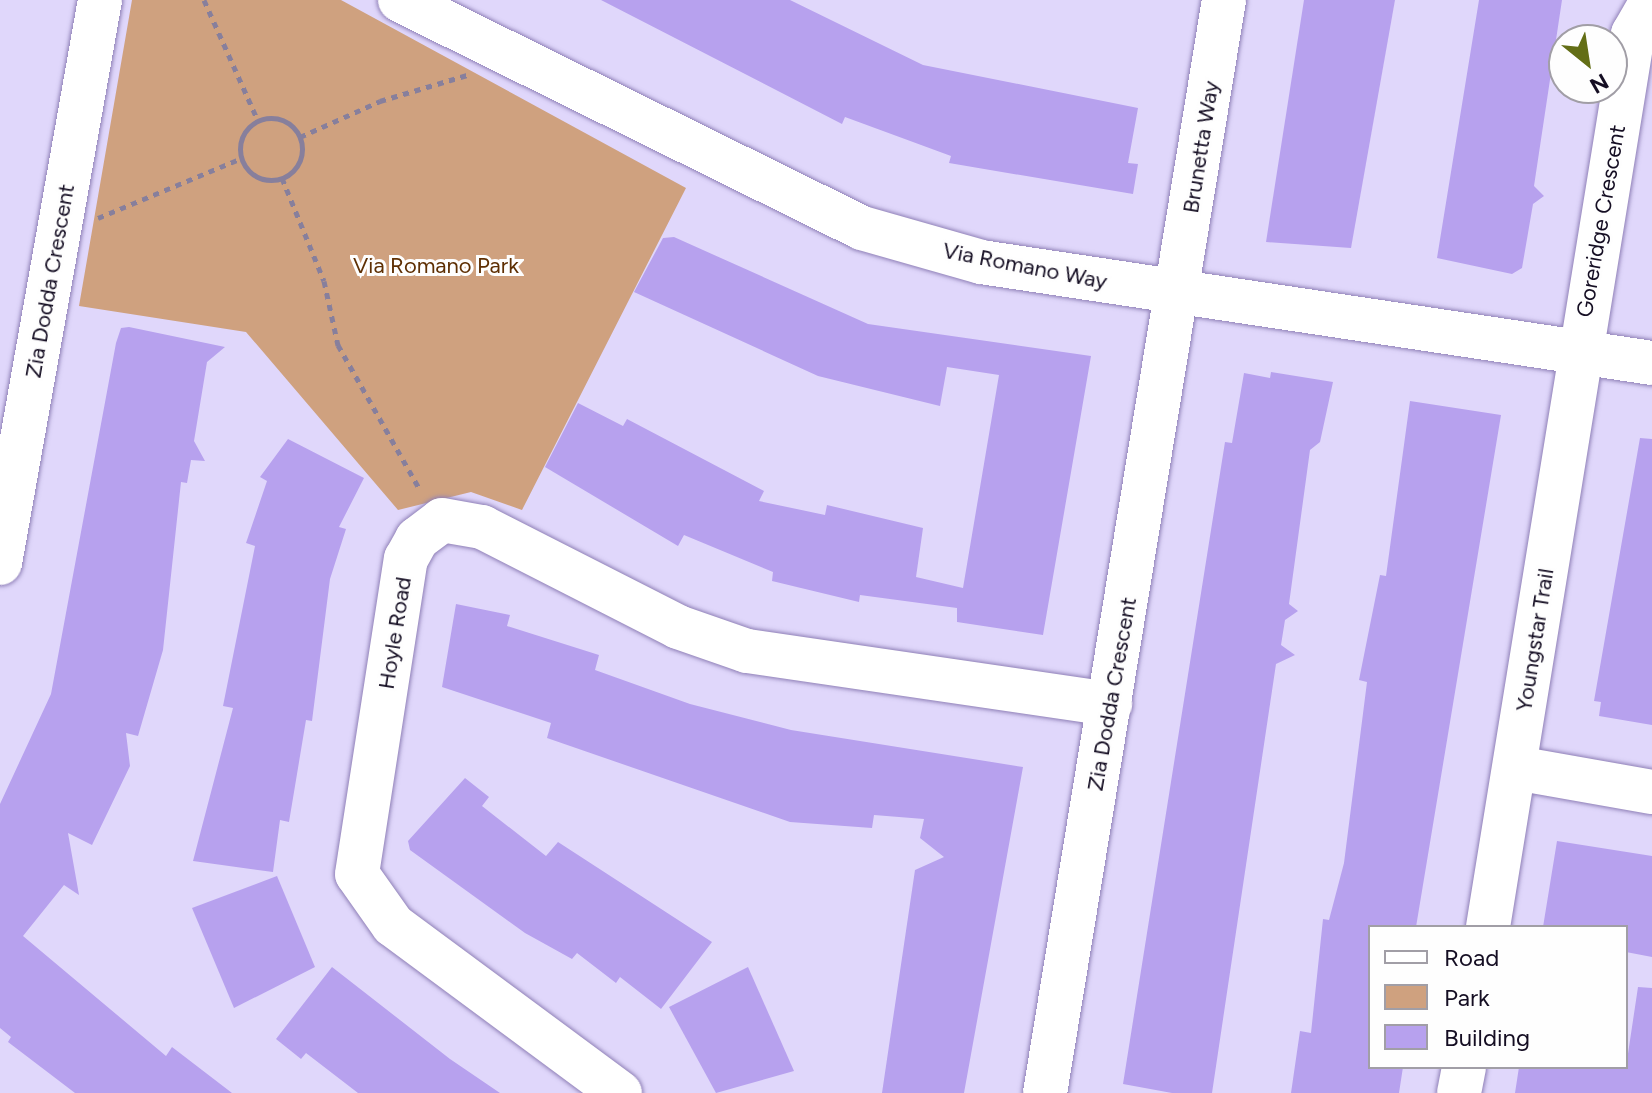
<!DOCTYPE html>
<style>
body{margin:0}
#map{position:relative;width:1652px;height:1093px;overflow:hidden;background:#e0d7fb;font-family:Figtree,sans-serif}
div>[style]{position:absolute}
.green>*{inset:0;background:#cfa17f}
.building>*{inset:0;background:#b7a1ee}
.path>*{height:5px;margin-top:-2.5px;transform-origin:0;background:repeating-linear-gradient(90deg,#877f9c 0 6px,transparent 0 12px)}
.path>.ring{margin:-2.5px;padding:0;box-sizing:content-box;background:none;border:5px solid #877f9c;border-radius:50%}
.roads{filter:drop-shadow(0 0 2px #8f80b7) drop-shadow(0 0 2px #8f80b7)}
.minor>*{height:44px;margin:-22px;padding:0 22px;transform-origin:22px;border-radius:22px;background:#fff}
span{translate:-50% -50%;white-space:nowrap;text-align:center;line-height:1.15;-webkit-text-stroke:6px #fefefe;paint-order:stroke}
.street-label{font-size:22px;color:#150e23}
.park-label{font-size:22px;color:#5e2f03}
.legend{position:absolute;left:1368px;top:925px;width:260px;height:144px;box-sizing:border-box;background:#fefefe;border:2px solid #a19ea6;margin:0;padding:10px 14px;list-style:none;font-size:24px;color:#150e23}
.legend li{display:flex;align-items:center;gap:16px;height:40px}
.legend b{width:40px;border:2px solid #a19ea6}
.north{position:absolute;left:1548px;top:24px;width:80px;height:80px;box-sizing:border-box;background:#fefefe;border:2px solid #a19ea6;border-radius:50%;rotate:150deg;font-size:22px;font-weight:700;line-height:32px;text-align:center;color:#150e23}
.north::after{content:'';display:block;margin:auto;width:28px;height:36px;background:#636e16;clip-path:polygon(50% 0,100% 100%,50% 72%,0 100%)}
</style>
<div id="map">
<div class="green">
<i style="clip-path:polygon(132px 0,341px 0,686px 188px,522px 510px,471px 492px,398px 510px,246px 332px,79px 306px)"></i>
</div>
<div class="building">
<i style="clip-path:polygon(601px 0,790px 0,923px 65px,1138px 108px,1128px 163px,1138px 164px,1133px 194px,949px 163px,951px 156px,845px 117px,842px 124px)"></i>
<i style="clip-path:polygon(1304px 0,1395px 0,1351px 248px,1266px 242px)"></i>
<i style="clip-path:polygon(1479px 0,1562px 0,1534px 186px,1544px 196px,1533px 204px,1522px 268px,1512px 274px,1437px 258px)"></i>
<i style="clip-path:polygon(674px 237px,868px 324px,1091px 356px,1043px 635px,957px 622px,957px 608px,860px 595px,859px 602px,772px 581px,773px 572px,684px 535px,678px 546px,545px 467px,578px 403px,623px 426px,627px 419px,764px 491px,759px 501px,825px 515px,827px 505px,923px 528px,916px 577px,963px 588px,999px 375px,947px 367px,940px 406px,818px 376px,634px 292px,663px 238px)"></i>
<i style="clip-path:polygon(129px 327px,225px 347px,207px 362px,194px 441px,205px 461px,191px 460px,187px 483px,181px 482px,163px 650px,138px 736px,126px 733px,130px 766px,92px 845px,68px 833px,79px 895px,64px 885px,23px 936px,166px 1056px,172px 1047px,232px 1093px,75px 1093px,8px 1042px,11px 1037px,0 1028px,0 804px,51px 694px,116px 343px,121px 328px)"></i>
<i style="clip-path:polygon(1271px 372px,1333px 382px,1320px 442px,1310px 450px,1289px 604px,1298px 611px,1285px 620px,1281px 645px,1295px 655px,1276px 664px,1212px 1093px,1172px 1093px,1123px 1084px,1225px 442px,1232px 443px,1244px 373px,1270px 378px)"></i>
<i style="clip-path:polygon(1410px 401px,1501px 415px,1416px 927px,1370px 927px,1370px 1067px,1403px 1067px,1399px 1093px,1291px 1093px,1300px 1031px,1311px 1033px,1323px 919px,1329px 920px,1344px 863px,1367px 682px,1359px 680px,1380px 575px,1386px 576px)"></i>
<i style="clip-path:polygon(1640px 438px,1652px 439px,1652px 725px,1599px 716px,1601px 702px,1594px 701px)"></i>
<i style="clip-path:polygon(288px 439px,364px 478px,339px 527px,346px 529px,330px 579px,312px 721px,306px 720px,289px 822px,280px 820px,273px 872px,193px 861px,233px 708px,223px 706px,255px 546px,246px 543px,267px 481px,260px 477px)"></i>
<i style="clip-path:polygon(456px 604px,510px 615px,507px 626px,599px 655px,595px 670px,690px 704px,791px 730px,1023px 767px,964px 1093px,882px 1093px,915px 870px,944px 857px,920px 838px,924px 819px,874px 815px,872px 828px,790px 822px,547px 738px,551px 723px,442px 687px)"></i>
<i style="clip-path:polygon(465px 778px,489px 797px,482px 806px,546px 856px,558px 842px,712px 942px,661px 1009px,620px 977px,616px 983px,577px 953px,572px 959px,525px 933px,410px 850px,408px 841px)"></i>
<i style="clip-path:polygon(1557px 841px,1652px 856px,1652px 957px,1626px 952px,1626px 927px,1543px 927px)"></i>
<i style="clip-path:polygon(277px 876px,315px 967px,234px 1008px,192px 908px)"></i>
<i style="clip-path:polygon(332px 967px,450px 1059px,500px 1093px,358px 1093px,306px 1053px,301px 1059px,276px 1039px)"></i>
<i style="clip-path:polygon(748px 967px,794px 1071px,716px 1093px,669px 1007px)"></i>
<i style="clip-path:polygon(1638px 987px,1652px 988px,1652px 1093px,1515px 1093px,1519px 1067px,1626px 1067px)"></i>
</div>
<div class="path">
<i style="left:204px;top:0;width:133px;rotate:65.9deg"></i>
<i class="ring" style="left:240px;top:118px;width:57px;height:57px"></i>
<i style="left:300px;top:137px;width:88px;rotate:-24.2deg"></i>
<i style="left:380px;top:101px;width:91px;rotate:-16.6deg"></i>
<i style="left:282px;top:178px;width:111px;rotate:67.8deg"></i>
<i style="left:324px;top:281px;width:66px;rotate:77.7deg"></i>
<i style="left:338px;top:345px;width:167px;rotate:60.5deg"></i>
<i style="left:98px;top:218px;width:156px;rotate:-22.6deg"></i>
</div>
<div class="roads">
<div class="minor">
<i style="left:400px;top:0;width:515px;rotate:26.27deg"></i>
<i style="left:862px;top:228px;width:124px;rotate:15.9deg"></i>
<i style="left:981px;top:262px;width:679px;rotate:8.56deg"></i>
<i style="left:0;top:563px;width:572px;rotate:-79.93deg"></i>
<i style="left:1516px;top:768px;width:138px;rotate:10deg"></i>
<i style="left:1488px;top:927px;width:905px;rotate:-80.78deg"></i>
<i style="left:1633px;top:34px;width:38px;rotate:-60deg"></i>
<i style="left:620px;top:1093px;width:282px;rotate:-143.5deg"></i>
<i style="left:393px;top:925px;width:62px;rotate:-125.2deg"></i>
<i style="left:357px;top:874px;width:319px;rotate:-81.2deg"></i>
<i style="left:406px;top:559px;width:23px;rotate:-61deg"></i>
<i style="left:417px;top:539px;width:31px;rotate:-37deg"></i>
<i style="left:442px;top:520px;width:41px;rotate:9.9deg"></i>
<i style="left:482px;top:527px;width:220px;rotate:27deg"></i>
<i style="left:678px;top:627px;width:73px;rotate:19.2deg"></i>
<i style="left:747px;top:651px;width:367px;rotate:8.3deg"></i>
<i style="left:1045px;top:1093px;width:1108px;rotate:-80.7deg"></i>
<i style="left:1459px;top:1093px;width:26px;rotate:-79deg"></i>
</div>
</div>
<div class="street-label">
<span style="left:1201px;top:147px;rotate:-81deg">Brunetta Way</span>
<span style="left:1601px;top:221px;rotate:-80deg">Goreridge Crescent</span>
<span style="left:1025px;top:266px;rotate:11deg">Via Romano Way</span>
<span style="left:50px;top:281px;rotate:-80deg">Zia Dodda Crescent</span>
<span style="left:395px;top:633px;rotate:-81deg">Hoyle Road</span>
<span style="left:1535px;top:640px;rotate:-81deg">Youngstar Trail</span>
<span style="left:1112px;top:694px;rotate:-80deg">Zia Dodda Crescent</span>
</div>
<div class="park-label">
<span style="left:436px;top:266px">Via Romano Park</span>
</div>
<ul class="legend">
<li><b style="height:10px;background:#fff"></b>Road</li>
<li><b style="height:22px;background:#cfa17f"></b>Park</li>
<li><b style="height:22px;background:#b7a1ee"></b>Building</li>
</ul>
<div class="north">N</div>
</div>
